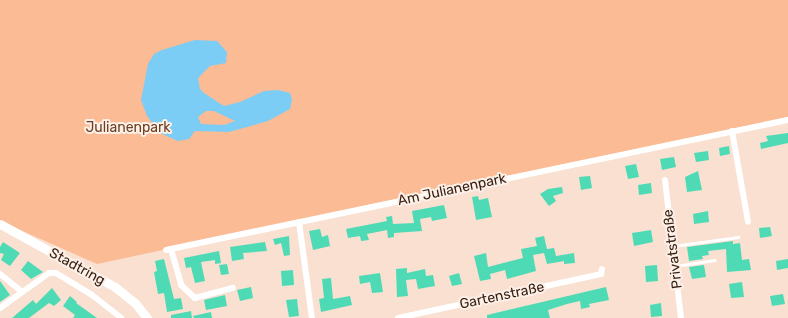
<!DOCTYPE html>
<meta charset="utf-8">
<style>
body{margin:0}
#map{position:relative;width:788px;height:318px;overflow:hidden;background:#fae0d1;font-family:Rubik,sans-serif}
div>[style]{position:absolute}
.green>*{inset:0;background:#fabb95}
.water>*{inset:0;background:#7ccdf6}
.building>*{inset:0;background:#4edab5}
.lane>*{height:3px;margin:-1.5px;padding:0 1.5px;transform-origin:1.5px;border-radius:1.5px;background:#fff}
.street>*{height:6px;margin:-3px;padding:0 3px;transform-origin:3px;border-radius:3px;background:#fff}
.primary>*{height:9px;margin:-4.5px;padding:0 4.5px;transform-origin:4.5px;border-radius:4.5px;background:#fff}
span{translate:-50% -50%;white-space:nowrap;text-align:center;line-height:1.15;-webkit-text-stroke:4px #fdf0e8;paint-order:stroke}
.park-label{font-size:14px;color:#6c3e20}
.street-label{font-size:14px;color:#382112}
</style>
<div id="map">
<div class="green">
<i style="clip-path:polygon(0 0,788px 0,788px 117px,97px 264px,0 221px)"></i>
</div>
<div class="water">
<i style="clip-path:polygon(evenodd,195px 40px,217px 41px,227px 52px,226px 63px,210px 66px,198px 78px,200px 89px,204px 93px,224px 106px,240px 102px,264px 91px,278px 90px,290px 93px,292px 100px,290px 109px,268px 121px,229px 132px,195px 131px,189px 139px,178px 141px,160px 133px,147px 116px,141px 100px,148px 64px,154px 54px,162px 50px,195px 40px,206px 111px,214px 111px,235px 121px,224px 125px,201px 124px,198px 117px,206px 111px)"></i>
</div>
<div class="building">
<i style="clip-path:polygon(788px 133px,788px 143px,761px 149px,760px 143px,768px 141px,766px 136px)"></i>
<i style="clip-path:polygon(729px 146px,730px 154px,720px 156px,719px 148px)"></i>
<i style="clip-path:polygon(708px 151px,709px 160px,696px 162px,694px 153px)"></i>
<i style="clip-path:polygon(674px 157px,676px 167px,662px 170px,660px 159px)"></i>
<i style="clip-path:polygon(636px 164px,639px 177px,628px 179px,625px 166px)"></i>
<i style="clip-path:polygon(698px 171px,702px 190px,687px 192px,685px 177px)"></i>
<i style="clip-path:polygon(590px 176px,592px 188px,581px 190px,579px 177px)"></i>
<i style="clip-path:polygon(651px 183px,652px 193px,639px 195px,638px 185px)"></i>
<i style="clip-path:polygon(562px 187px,563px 193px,553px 196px,556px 201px,549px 206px,540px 194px,548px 189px)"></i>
<i style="clip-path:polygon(478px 196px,479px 200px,488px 198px,492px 217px,476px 220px,472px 197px)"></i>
<i style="clip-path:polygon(444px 205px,447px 218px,432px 221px,431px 217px,420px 219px,422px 231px,394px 233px,394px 237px,388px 238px,387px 230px,367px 234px,369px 240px,361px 241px,360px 236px,348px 238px,346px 229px,387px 221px,386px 217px,392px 216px,393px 224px,414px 223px,412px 211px)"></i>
<i style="clip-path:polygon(708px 211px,709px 222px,694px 224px,693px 214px)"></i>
<i style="clip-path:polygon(770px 227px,772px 236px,760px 238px,759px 228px)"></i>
<i style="clip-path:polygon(320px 229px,322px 237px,328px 235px,330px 246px,313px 250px,309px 231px)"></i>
<i style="clip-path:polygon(651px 230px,653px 242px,634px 246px,632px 233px)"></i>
<i style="clip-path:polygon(289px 236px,290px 255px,284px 256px,281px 243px,275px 245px,273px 239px)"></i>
<i style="clip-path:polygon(544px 236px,547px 249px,554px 248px,556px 256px,574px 253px,575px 263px,564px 264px,564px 261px,547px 264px,544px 253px,533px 255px,536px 271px,507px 279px,505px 270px,490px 274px,491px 279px,480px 281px,474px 256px,486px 253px,488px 267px,523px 258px,521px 249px,537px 246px,535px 238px)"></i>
<i style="clip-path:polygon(733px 241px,733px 244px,740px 243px,742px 260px,749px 259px,751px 270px,727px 272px,726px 249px,708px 251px,709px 255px,702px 256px,703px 259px,689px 261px,687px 247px)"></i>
<i style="clip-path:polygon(3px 242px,20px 253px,10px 266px,1px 260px,4px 254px,0 253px,0 247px)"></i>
<i style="clip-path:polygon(265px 242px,267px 251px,243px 253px,244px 259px,232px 261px,230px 247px)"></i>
<i style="clip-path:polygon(219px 251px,221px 263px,215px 264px,215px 260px,201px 262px,205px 281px,195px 283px,191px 267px,186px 268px,184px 258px)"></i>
<i style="clip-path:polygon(164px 259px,174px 299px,181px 298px,183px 309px,167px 312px,164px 293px,158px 294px,154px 272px,157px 271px,155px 261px)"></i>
<i style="clip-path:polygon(788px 259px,788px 268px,777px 270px,776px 261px)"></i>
<i style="clip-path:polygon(28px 261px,43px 272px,31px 279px,21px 270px)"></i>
<i style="clip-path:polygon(227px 264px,229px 274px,221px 275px,219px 265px)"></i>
<i style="clip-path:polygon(657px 265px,658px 281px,646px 282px,645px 266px)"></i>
<i style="clip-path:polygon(704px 265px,706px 277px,692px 279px,689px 267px)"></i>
<i style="clip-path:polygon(407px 268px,407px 273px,425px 269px,426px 276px,433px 275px,435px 286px,418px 289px,416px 279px,406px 280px,408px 296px,397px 297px,396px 269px)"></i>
<i style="clip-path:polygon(293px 270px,294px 285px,282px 286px,281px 271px)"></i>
<i style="clip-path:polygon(380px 273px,383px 292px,372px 293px,370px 282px,360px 284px,359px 276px)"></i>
<i style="clip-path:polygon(459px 273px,462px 284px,452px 286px,449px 276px)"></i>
<i style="clip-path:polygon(331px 278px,333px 299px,350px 296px,352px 305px,321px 312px,319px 299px,324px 298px,322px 279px)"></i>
<i style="clip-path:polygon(0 281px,10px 295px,0 302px)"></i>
<i style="clip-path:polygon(742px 282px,744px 297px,731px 298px,729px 284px)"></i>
<i style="clip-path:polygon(251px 287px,253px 298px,240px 301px,237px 290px)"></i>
<i style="clip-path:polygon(606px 287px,609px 300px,589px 304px,590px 307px,581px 309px,580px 301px,567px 304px,548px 310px,550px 318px,487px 318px,487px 315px)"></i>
<i style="clip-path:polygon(52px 288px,61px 300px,54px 306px,49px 303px,29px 318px,12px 318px,33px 300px,36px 304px)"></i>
<i style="clip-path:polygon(783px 294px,785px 304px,772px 306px,770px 296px)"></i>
<i style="clip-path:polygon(225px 295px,227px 306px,206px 310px,204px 300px)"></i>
<i style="clip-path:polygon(70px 296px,77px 302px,76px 303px,97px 318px,73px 318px,75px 315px,63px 306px)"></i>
<i style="clip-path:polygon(297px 299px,299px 316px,289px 317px,286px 300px)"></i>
<i style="clip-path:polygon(661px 303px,662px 316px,651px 317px,650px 305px)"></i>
<i style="clip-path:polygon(191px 311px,192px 318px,171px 318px,171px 315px)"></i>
<i style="clip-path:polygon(211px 312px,212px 318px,194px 318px,193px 316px)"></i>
</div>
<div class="lane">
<i style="left:673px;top:246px;width:66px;rotate:-7.9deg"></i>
<i style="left:675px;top:266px;width:40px;rotate:-8.5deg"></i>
</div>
<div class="street">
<i style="left:732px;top:131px;width:92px;rotate:80deg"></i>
<i style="left:665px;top:180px;width:139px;rotate:83.4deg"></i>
<i style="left:299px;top:222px;width:97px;rotate:82.3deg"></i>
<i style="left:171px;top:249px;width:37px;rotate:74deg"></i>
<i style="left:181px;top:285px;width:19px;rotate:43deg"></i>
<i style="left:195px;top:298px;width:39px;rotate:-15deg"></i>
<i style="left:166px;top:250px;width:635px;rotate:-11.81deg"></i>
<i style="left:0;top:274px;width:28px;rotate:39deg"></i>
<i style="left:0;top:308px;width:60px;rotate:-35.5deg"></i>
<i style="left:49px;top:273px;width:7px"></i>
<i style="left:56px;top:273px;width:42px;rotate:31.4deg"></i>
<i style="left:92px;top:295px;width:37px;rotate:38deg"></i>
<i style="left:398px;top:318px;width:208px;rotate:-12.2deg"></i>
<i style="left:601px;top:274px;width:5px;rotate:-79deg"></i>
</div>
<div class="primary">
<i style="left:0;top:224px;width:131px;rotate:28.7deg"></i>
<i style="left:115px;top:287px;width:26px;rotate:39deg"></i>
<i style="left:135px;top:303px;width:19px;rotate:51deg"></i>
</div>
<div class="park-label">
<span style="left:128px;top:128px">Julianenpark</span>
</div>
<div class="street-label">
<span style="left:452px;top:190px;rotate:-12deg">Am Julianenpark</span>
<span style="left:673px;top:249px;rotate:-97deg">Privatstraße</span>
<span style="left:77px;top:267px;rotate:29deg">Stadtring</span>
<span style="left:502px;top:296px;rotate:-12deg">Gartenstraße</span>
</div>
</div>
